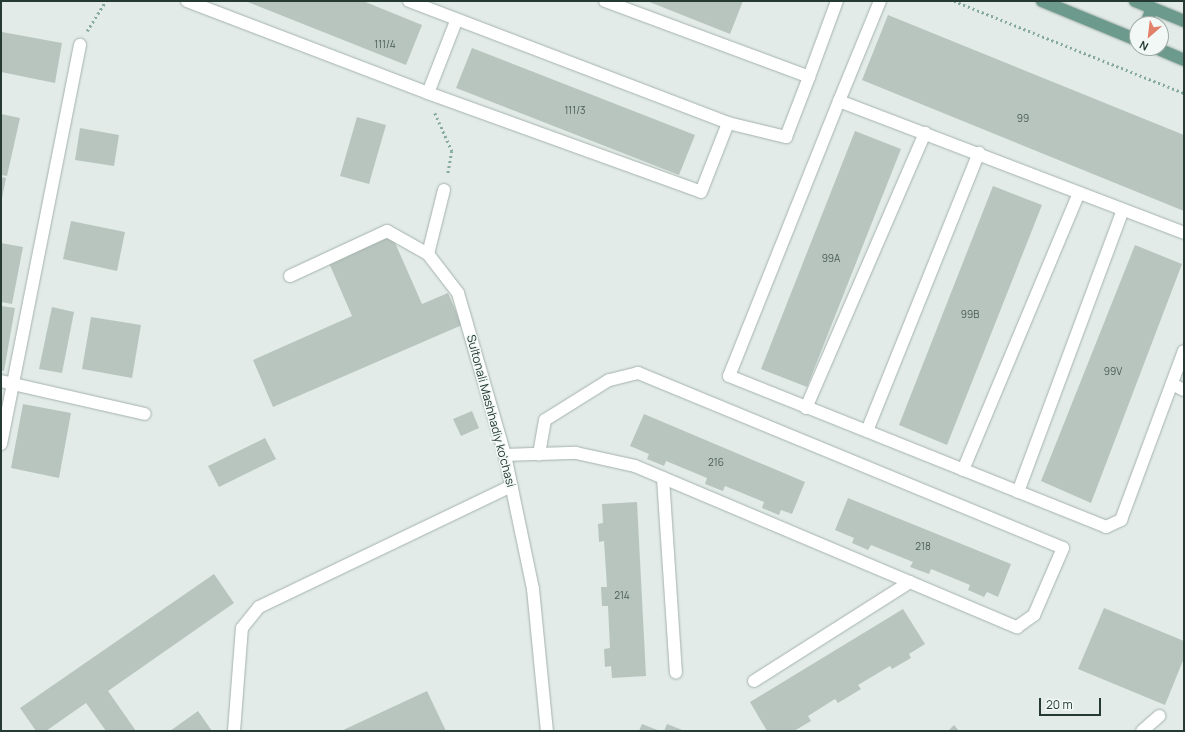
<!DOCTYPE html>
<style>
body{margin:0}
#map{position:relative;width:1185px;height:732px;overflow:hidden;background:#e2ebe7;font-family:Manrope,sans-serif}
div>[style]{position:absolute}
.building>*{inset:0;background:#b8c5bf}
.path>*{height:2.5px;margin-top:-1.25px;transform-origin:0;background:repeating-linear-gradient(90deg,#86ab9e 0 2px,transparent 0 5px)}
.roads{filter:drop-shadow(0 0 1px #a5b2ad) drop-shadow(0 0 1px #a5b2ad)}
.service>*{height:12px;margin:-6px;padding:0 6px;transform-origin:6px;border-radius:6px;background:#fff}
.minor>*{height:12px;margin:-6px;padding:0 6px;transform-origin:6px;border-radius:6px;background:#fff}
.primary>*{height:12px;margin:-6px;padding:0 6px;transform-origin:6px;border-radius:6px;background:#6c9b8d}
span{translate:-50% -50%;white-space:nowrap;text-align:center;line-height:1.15;-webkit-text-stroke:3px #f2f8f5;paint-order:stroke}
.number-label{font-size:10px;color:#495d56}
.number-label span{-webkit-text-stroke-width:0}
.street-label{font-size:12px;color:#243a33}
.frame{position:absolute;inset:0;border:2px solid #243a33;pointer-events:none}
.north{position:absolute;left:1129px;top:16px;width:40px;height:40px;box-sizing:border-box;background:#f2f8f5;border:1px solid #a0aca7;border-radius:50%;rotate:208deg;font-size:11px;font-weight:700;line-height:16px;text-align:center;color:#243a33}
.north::after{content:'';display:block;margin:auto;width:14px;height:18px;background:#e28169;clip-path:polygon(50% 0,100% 100%,50% 72%,0 100%)}
.scale{position:absolute;left:1039px;top:698px;width:62px;height:18px;box-sizing:border-box;border:2px solid #243a33;border-top:0;padding-left:5px;font-size:12px;line-height:14px;white-space:nowrap;color:#243a33;-webkit-text-stroke:3px #f2f8f5;paint-order:stroke}
</style>
<div id="map">
<div class="building">
<i style="clip-path:polygon(245px 1px,363px 1px,422px 25px,406px 65px)"></i>
<i style="clip-path:polygon(647px 1px,743px 1px,730px 34px)"></i>
<i style="clip-path:polygon(888px 15px,1184px 135px,1184px 211px,862px 80px)"></i>
<i style="clip-path:polygon(2px 32px,62px 43px,55px 83px,1px 72px)"></i>
<i style="clip-path:polygon(472px 48px,695px 135px,679px 175px,456px 88px)"></i>
<i style="clip-path:polygon(1px 114px,20px 118px,7px 176px,1px 175px)"></i>
<i style="clip-path:polygon(357px 117px,386px 125px,369px 184px,340px 176px)"></i>
<i style="clip-path:polygon(80px 128px,119px 135px,114px 166px,75px 160px)"></i>
<i style="clip-path:polygon(855px 131px,901px 149px,807px 387px,761px 369px)"></i>
<i style="clip-path:polygon(1px 177px,6px 178px,2px 198px,1px 198px)"></i>
<i style="clip-path:polygon(993px 186px,1042px 205px,947px 445px,899px 425px)"></i>
<i style="clip-path:polygon(71px 221px,125px 232px,117px 271px,63px 259px)"></i>
<i style="clip-path:polygon(392px 236px,422px 304px,448px 293px,462px 325px,273px 407px,253px 360px,352px 316px,329px 263px)"></i>
<i style="clip-path:polygon(1px 243px,23px 247px,12px 304px,1px 302px)"></i>
<i style="clip-path:polygon(1135px 245px,1182px 264px,1091px 503px,1041px 481px)"></i>
<i style="clip-path:polygon(1px 306px,15px 308px,4px 371px,1px 370px)"></i>
<i style="clip-path:polygon(52px 307px,74px 312px,62px 373px,39px 369px)"></i>
<i style="clip-path:polygon(91px 317px,141px 325px,132px 378px,82px 369px)"></i>
<i style="clip-path:polygon(23px 404px,71px 413px,59px 478px,11px 468px)"></i>
<i style="clip-path:polygon(472px 411px,479px 428px,461px 436px,453px 419px)"></i>
<i style="clip-path:polygon(644px 414px,805px 482px,792px 514px,781px 510px,779px 515px,762px 508px,764px 502px,725px 486px,723px 491px,705px 484px,707px 478px,666px 461px,664px 466px,647px 459px,649px 454px,630px 446px)"></i>
<i style="clip-path:polygon(265px 438px,276px 459px,219px 487px,208px 466px)"></i>
<i style="clip-path:polygon(848px 498px,1011px 564px,998px 597px,987px 592px,984px 597px,968px 590px,970px 585px,931px 569px,929px 574px,910px 567px,913px 562px,871px 545px,868px 550px,852px 543px,854px 538px,835px 530px)"></i>
<i style="clip-path:polygon(637px 502px,646px 676px,612px 678px,611px 666px,605px 667px,604px 649px,610px 648px,608px 606px,602px 606px,601px 587px,607px 587px,604px 541px,599px 542px,598px 524px,603px 523px,602px 504px)"></i>
<i style="clip-path:polygon(214px 574px,234px 603px,108px 691px,136px 731px,106px 731px,86px 703px,46px 731px,36px 731px,20px 708px)"></i>
<i style="clip-path:polygon(1104px 608px,1184px 641px,1184px 658px,1165px 705px,1078px 669px)"></i>
<i style="clip-path:polygon(903px 609px,925px 644px,909px 654px,911px 658px,892px 669px,890px 666px,858px 685px,861px 689px,838px 703px,835px 699px,808px 716px,811px 721px,794px 731px,767px 731px,750px 702px)"></i>
<i style="clip-path:polygon(427px 691px,446px 731px,341px 731px)"></i>
<i style="clip-path:polygon(198px 711px,212px 731px,170px 731px)"></i>
<i style="clip-path:polygon(642px 724px,660px 731px,639px 731px)"></i>
<i style="clip-path:polygon(667px 724px,685px 731px,664px 731px)"></i>
<i style="clip-path:polygon(954px 725px,959px 731px,948px 731px)"></i>
</div>
<div class="path">
<i style="left:954px;top:1px;width:248px;rotate:21.8deg"></i>
<i style="left:87px;top:31px;width:36px;rotate:-58deg"></i>
<i style="left:435px;top:113px;width:42px;rotate:65.9deg"></i>
<i style="left:452px;top:151px;width:23px;rotate:100deg"></i>
</div>
<div class="roads">
<div class="service">
<i style="left:187px;top:1px;width:258px;rotate:20.9deg"></i>
<i style="left:428px;top:93px;width:290px;rotate:19.9deg"></i>
<i style="left:701px;top:192px;width:74px;rotate:-68.6deg"></i>
<i style="left:728px;top:123px;width:60px;rotate:13.6deg"></i>
<i style="left:786px;top:137px;width:64px;rotate:-69deg"></i>
<i style="left:409px;top:1px;width:342px;rotate:20.9deg"></i>
<i style="left:605px;top:1px;width:218px;rotate:20.4deg"></i>
<i style="left:809px;top:77px;width:81px;rotate:-69.8deg"></i>
<i style="left:880px;top:1px;width:108px;rotate:112.3deg"></i>
<i style="left:839px;top:101px;width:369px;rotate:20.9deg"></i>
<i style="left:428px;top:93px;width:77px;rotate:-68.7deg"></i>
<i style="left:839px;top:101px;width:296px;rotate:111.8deg"></i>
<i style="left:729px;top:376px;width:406px;rotate:21.8deg"></i>
<i style="left:1106px;top:527px;width:17px;rotate:-25deg"></i>
<i style="left:1121px;top:520px;width:180px;rotate:-69.6deg"></i>
<i style="left:428px;top:254px;width:66px;rotate:-76deg"></i>
<i style="left:13px;top:384px;width:135px;rotate:12.8deg"></i>
<i style="left:1172px;top:384px;width:13px;rotate:27deg"></i>
<i style="left:806px;top:408px;width:300px;rotate:-66.6deg"></i>
<i style="left:867px;top:431px;width:300px;rotate:-68.1deg"></i>
<i style="left:1px;top:444px;width:407px;rotate:-78.8deg"></i>
<i style="left:505px;top:455px;width:34px;rotate:-2deg"></i>
<i style="left:539px;top:454px;width:37px;rotate:-2deg"></i>
<i style="left:576px;top:453px;width:60px;rotate:12.4deg"></i>
<i style="left:635px;top:466px;width:415px;rotate:22.9deg"></i>
<i style="left:1017px;top:627px;width:21px;rotate:-35deg"></i>
<i style="left:1034px;top:615px;width:73px;rotate:-66.6deg"></i>
<i style="left:1063px;top:548px;width:460px;rotate:-157.6deg"></i>
<i style="left:638px;top:373px;width:30px;rotate:166deg"></i>
<i style="left:609px;top:380px;width:75px;rotate:148deg"></i>
<i style="left:545px;top:420px;width:35px;rotate:100deg"></i>
<i style="left:963px;top:470px;width:300px;rotate:-67.3deg"></i>
<i style="left:663px;top:478px;width:195px;rotate:86.2deg"></i>
<i style="left:1018px;top:492px;width:301px;rotate:-69.6deg"></i>
<i style="left:754px;top:681px;width:185px;rotate:-32.4deg"></i>
<i style="left:234px;top:731px;width:103px;rotate:-85.6deg"></i>
<i style="left:242px;top:628px;width:27px;rotate:-51deg"></i>
<i style="left:259px;top:607px;width:280px;rotate:-25.6deg"></i>
<i style="left:1142px;top:731px;width:23px;rotate:-41deg"></i>
</div>
<div class="minor">
<i style="left:290px;top:276px;width:107px;rotate:-24.9deg"></i>
<i style="left:387px;top:231px;width:47px;rotate:29.3deg"></i>
<i style="left:428px;top:254px;width:49px;rotate:52.4deg"></i>
<i style="left:458px;top:293px;width:169px;rotate:73.8deg"></i>
<i style="left:505px;top:455px;width:137px;rotate:78.2deg"></i>
<i style="left:533px;top:589px;width:143px;rotate:84.4deg"></i>
<i style="left:1px;top:381px;width:12px;rotate:14deg"></i>
</div>
<div class="primary">
<i style="left:1042px;top:1px;width:103px;rotate:22.3deg"></i>
<i style="left:1135px;top:1px;width:53px;rotate:22.2deg"></i>
<i style="left:1146px;top:24px;width:17px;rotate:-69deg"></i>
<i style="left:1156px;top:48px;width:30px;rotate:23deg"></i>
</div>
</div>
<div class="number-label">
<span style="left:385px;top:45px">111/4</span>
<span style="left:575px;top:111px">111/3</span>
<span style="left:1023px;top:119px">99</span>
<span style="left:831px;top:259px">99A</span>
<span style="left:970px;top:315px">99B</span>
<span style="left:1113px;top:372px">99V</span>
<span style="left:716px;top:463px">216</span>
<span style="left:923px;top:547px">218</span>
<span style="left:622px;top:596px">214</span>
</div>
<div class="street-label">
<span style="left:491px;top:411px;rotate:75deg">Sultonali Mashhadiy ko'chasi</span>
</div>
<div class="frame"></div>
<div class="north">N</div>
<div class="scale">20 m</div>
</div>
